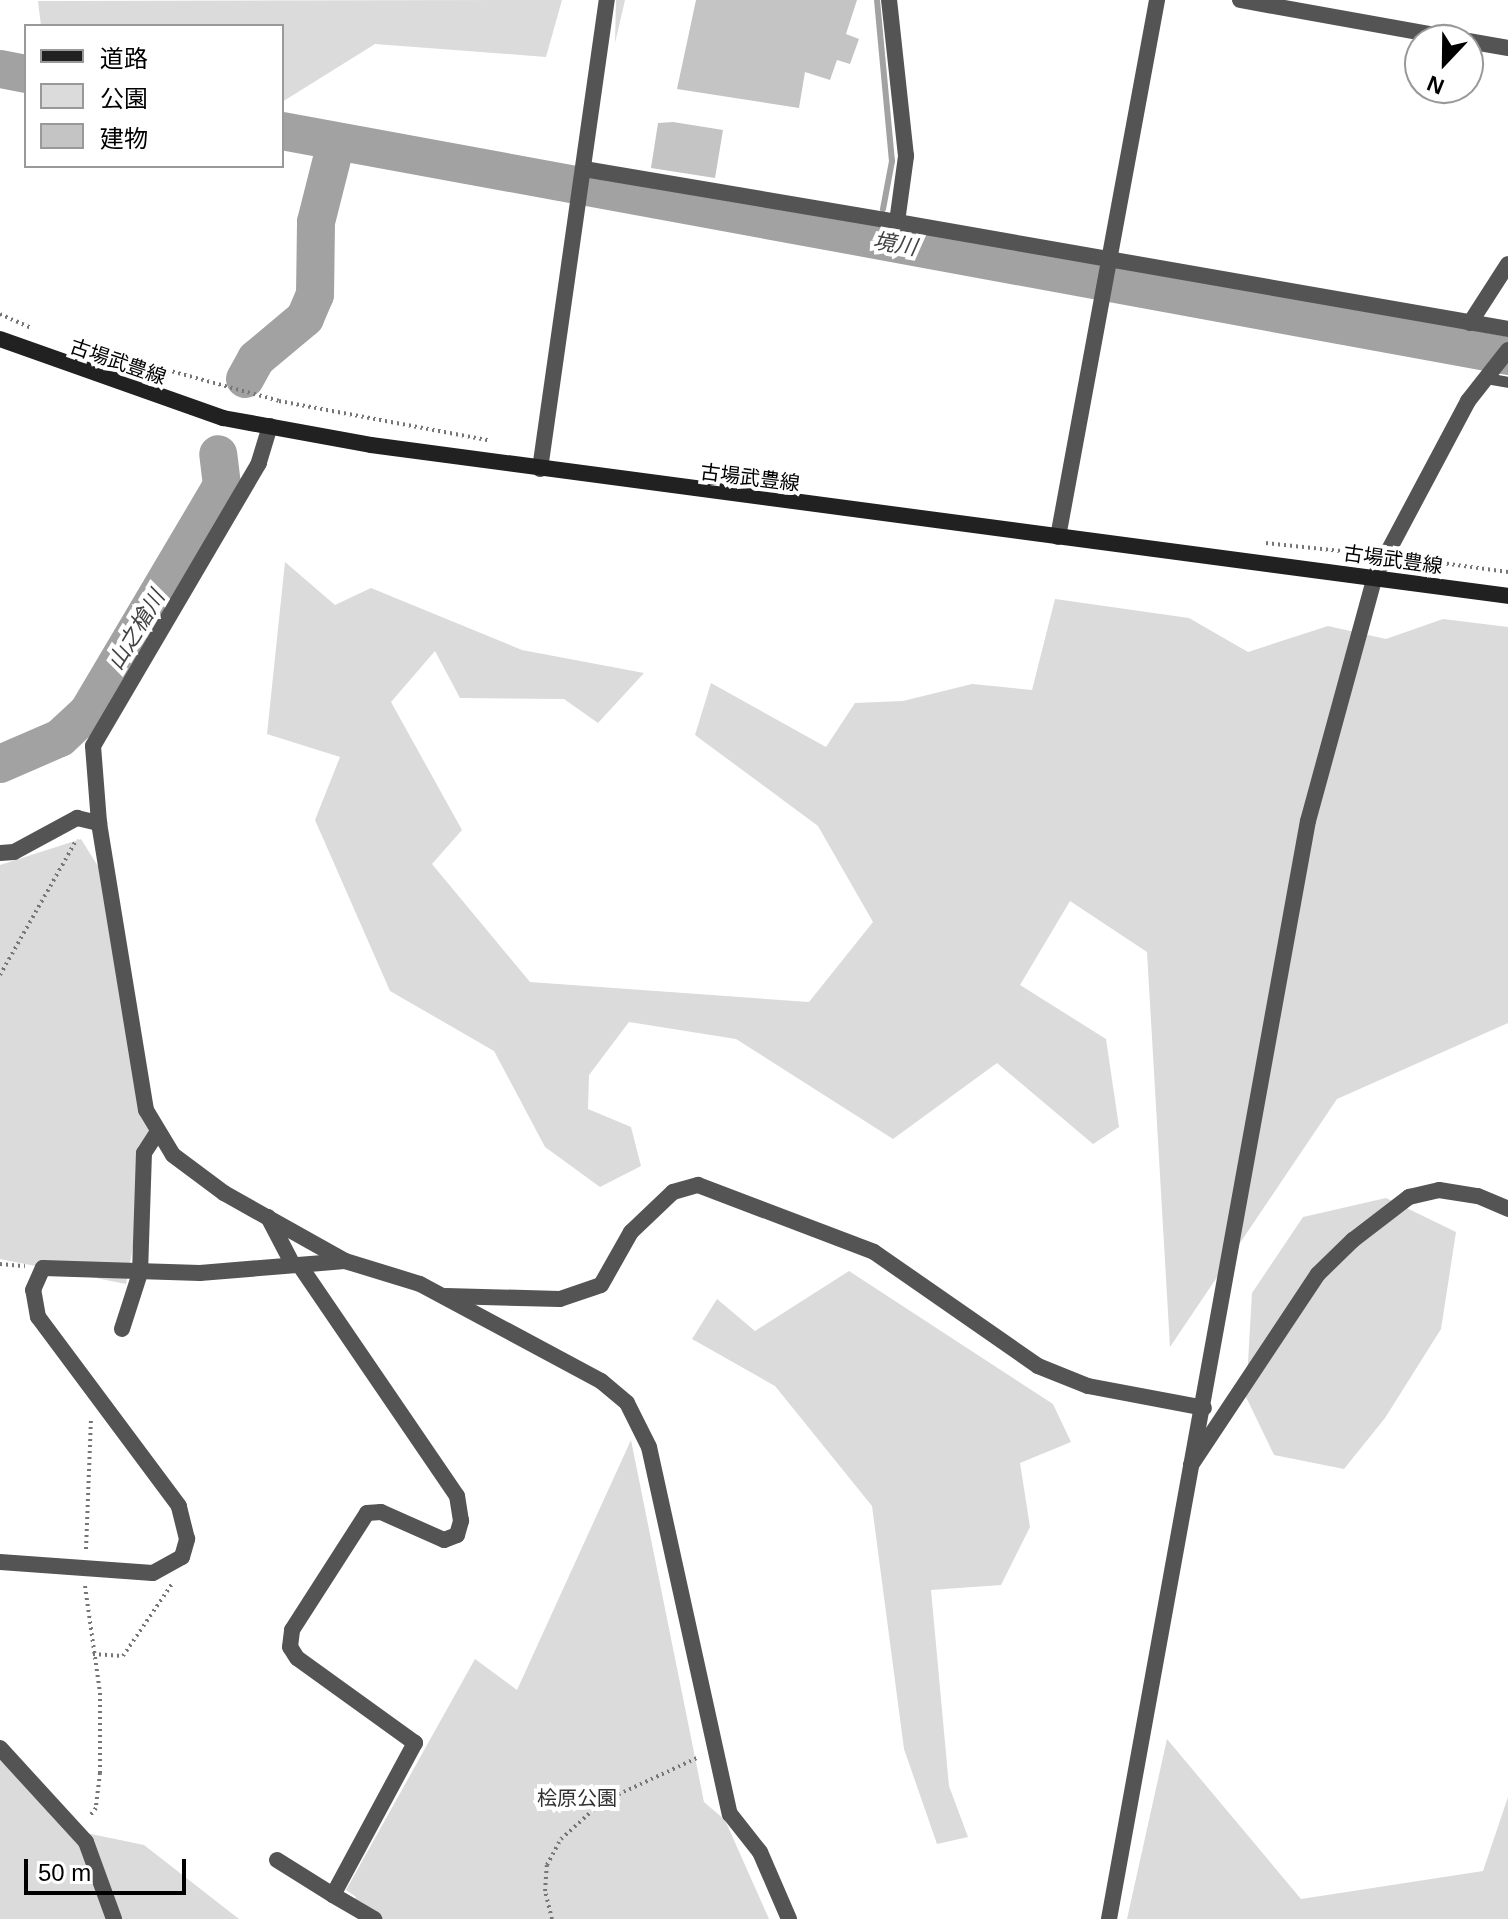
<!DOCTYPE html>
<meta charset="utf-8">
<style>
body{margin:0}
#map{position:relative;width:1508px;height:1919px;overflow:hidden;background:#fff;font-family:Helvetica,"Noto Sans JP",sans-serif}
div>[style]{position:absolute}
.green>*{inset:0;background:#dbdbdb}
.stream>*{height:6px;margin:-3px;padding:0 3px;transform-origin:3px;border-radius:3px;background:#a2a2a2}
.river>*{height:38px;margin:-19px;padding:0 19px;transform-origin:19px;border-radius:19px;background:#a2a2a2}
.building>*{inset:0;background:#c4c4c4}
.path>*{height:4px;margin-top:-2px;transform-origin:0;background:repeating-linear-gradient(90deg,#767676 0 2px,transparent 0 6px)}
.service>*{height:11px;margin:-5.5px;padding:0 5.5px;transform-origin:5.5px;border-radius:5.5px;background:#545454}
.minor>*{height:16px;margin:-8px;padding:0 8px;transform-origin:8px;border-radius:8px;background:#545454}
.tertiary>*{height:16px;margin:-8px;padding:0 8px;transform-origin:8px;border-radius:8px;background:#545454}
.secondary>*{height:16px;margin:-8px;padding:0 8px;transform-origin:8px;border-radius:8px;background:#212121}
span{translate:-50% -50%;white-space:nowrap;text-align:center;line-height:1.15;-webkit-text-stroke:8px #fff;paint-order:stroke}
.street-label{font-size:20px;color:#000}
.park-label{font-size:20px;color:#323232}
.water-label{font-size:22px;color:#434343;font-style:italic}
.legend{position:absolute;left:24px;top:24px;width:260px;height:144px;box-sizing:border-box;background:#fff;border:2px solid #999;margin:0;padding:10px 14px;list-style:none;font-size:24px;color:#000}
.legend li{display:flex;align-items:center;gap:16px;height:40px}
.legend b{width:40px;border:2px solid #999}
.north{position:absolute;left:1404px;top:24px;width:80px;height:80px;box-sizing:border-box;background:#fff;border:2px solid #999;border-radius:50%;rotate:202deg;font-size:22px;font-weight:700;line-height:32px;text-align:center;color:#000}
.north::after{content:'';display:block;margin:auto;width:28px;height:36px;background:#000;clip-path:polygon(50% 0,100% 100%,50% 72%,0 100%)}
.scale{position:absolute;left:24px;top:1859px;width:162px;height:36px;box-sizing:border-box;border:4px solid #000;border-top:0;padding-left:10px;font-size:24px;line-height:28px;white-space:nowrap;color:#000;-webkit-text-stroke:6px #fff;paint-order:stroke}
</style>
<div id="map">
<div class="green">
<i style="clip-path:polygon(562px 0,546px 57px,375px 44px,282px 102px,282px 26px,41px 26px,38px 1px)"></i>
<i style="clip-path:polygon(616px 0,625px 0,615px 43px)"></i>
<i style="clip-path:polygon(285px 562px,335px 605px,371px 588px,522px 650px,644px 673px,598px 723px,564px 699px,460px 698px,435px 651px,391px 702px,462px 830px,432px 864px,530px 982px,809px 1002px,873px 922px,818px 826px,695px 735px,711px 683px,826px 747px,855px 703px,903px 701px,972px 684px,1032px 690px,1055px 599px,1189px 618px,1248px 652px,1328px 626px,1386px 639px,1443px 619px,1508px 627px,1508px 1023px,1337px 1099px,1170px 1347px,1147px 952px,1070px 901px,1020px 985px,1106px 1039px,1119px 1127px,1093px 1144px,997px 1063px,893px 1139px,736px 1039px,629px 1022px,589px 1075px,588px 1109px,631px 1127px,641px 1166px,600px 1187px,545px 1147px,494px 1051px,390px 991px,315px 820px,340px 757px,267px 734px)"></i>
<i style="clip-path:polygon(81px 839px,104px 876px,154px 1138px,126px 1284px,0 1259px,0 865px)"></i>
<i style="clip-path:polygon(1386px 1198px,1456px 1232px,1441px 1329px,1385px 1418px,1344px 1469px,1274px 1455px,1246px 1397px,1252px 1293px,1303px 1217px)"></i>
<i style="clip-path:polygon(849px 1271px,1053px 1404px,1071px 1442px,1020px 1463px,1030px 1527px,1001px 1585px,931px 1590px,949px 1786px,968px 1837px,937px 1844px,904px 1749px,872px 1506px,775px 1386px,692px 1339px,717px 1299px,755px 1331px)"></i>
<i style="clip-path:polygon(631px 1440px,704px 1802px,725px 1820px,769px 1919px,378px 1919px,354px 1902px,356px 1897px,346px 1890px,475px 1659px,517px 1690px)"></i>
<i style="clip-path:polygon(1167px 1739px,1301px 1899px,1483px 1871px,1508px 1797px,1508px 1919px,1127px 1919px)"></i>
<i style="clip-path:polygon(0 1756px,67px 1829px,144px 1845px,239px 1919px,0 1919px)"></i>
</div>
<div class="stream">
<i style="left:877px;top:0;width:162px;rotate:84.7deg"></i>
<i style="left:892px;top:161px;width:49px;rotate:100.6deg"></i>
</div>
<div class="river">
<i style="left:0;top:69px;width:26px;rotate:11deg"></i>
<i style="left:282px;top:131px;width:1246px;rotate:10.4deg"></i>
<i style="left:245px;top:379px;width:23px;rotate:-61deg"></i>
<i style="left:256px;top:359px;width:64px;rotate:-39.9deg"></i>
<i style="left:305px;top:318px;width:25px;rotate:-67deg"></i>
<i style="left:315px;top:295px;width:73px;rotate:-89.2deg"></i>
<i style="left:316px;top:222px;width:81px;rotate:-75.8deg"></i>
<i style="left:0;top:764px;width:65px;rotate:-23.4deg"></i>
<i style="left:60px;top:738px;width:38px;rotate:-43deg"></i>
<i style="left:88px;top:712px;width:264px;rotate:-59.4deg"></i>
<i style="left:222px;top:485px;width:31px;rotate:-97deg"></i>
</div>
<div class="building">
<i style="clip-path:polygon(696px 0,857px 0,846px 34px,859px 39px,850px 64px,837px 60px,830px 80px,805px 72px,799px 108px,677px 89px)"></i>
<i style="clip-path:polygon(673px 122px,723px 130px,715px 178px,651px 168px,658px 123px)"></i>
</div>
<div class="path">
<i style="left:0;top:314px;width:34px;rotate:24deg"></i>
<i style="left:80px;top:346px;width:206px;rotate:15.4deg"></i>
<i style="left:279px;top:401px;width:213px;rotate:10.6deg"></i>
<i style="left:1266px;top:543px;width:104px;rotate:6.1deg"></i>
<i style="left:1405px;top:558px;width:104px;rotate:7.7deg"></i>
<i style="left:0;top:975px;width:156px;rotate:-60.5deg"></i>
<i style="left:0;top:1264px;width:25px;rotate:5deg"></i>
<i style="left:86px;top:1549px;width:131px;rotate:-87.8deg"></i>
<i style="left:85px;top:1586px;width:108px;rotate:82deg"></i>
<i style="left:100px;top:1693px;width:80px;rotate:90deg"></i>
<i style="left:100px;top:1773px;width:35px;rotate:97deg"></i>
<i style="left:96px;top:1808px;width:11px;rotate:128deg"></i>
<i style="left:93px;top:1654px;width:30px;rotate:4deg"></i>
<i style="left:123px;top:1656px;width:87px;rotate:-55.8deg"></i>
<i style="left:552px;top:1919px;width:29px;rotate:-104deg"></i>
<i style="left:545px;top:1891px;width:26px;rotate:-86deg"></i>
<i style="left:547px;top:1865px;width:30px;rotate:-62deg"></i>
<i style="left:561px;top:1839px;width:55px;rotate:-42.1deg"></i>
<i style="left:602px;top:1802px;width:107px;rotate:-24.9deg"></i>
</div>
<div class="service">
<i style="left:1486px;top:378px;width:22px;rotate:10deg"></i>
</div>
<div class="minor">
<i style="left:1240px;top:0;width:227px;rotate:10.2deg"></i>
<i style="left:1468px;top:41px;width:41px;rotate:9.9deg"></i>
<i style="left:584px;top:169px;width:317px;rotate:9.6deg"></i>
<i style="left:897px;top:222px;width:67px;rotate:-82.2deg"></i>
<i style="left:906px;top:156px;width:157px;rotate:-96.2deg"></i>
<i style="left:897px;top:222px;width:620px;rotate:9.93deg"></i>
<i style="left:1470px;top:323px;width:70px;rotate:-57.2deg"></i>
<i style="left:270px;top:426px;width:39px;rotate:107deg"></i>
<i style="left:259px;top:463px;width:328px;rotate:120.4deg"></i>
<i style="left:93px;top:746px;width:77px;rotate:85.5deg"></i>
<i style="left:99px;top:823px;width:291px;rotate:80.7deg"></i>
<i style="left:146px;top:1110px;width:52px;rotate:59deg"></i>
<i style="left:173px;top:1155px;width:64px;rotate:36.7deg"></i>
<i style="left:224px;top:1193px;width:139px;rotate:29.3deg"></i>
<i style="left:345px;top:1261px;width:78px;rotate:17deg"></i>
<i style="left:420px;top:1284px;width:205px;rotate:28.2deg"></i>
<i style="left:601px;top:1381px;width:34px;rotate:40deg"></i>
<i style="left:627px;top:1403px;width:49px;rotate:63.4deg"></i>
<i style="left:649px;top:1447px;width:376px;rotate:77.6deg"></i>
<i style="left:730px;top:1814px;width:48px;rotate:51.7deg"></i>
<i style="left:760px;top:1852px;width:73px;rotate:66.6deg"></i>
<i style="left:540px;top:469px;width:474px;rotate:-81.9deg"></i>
<i style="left:1058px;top:537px;width:546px;rotate:-79.55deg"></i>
<i style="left:0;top:853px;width:14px;rotate:-4deg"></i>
<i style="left:14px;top:852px;width:72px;rotate:-28.4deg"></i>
<i style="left:77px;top:818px;width:23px;rotate:13deg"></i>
<i style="left:268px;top:1217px;width:52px;rotate:62.4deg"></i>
<i style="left:446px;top:1296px;width:114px;rotate:1.5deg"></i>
<i style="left:560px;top:1299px;width:43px;rotate:-18.9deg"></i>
<i style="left:601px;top:1285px;width:61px;rotate:-60.5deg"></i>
<i style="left:631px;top:1232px;width:58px;rotate:-43.6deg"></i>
<i style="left:673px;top:1192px;width:26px;rotate:-16deg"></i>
<i style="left:698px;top:1185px;width:188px;rotate:20.8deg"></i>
<i style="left:874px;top:1252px;width:200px;rotate:34.8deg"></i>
<i style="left:1038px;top:1366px;width:54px;rotate:21.8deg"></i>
<i style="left:1088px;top:1386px;width:118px;rotate:10.7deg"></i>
<i style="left:122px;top:1329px;width:59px;rotate:-72.2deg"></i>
<i style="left:140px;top:1273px;width:120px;rotate:-88.1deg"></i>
<i style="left:144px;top:1153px;width:24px;rotate:-57deg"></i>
<i style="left:1191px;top:1465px;width:229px;rotate:-56.4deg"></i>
<i style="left:1318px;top:1274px;width:49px;rotate:-44.2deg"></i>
<i style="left:1353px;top:1240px;width:71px;rotate:-37.5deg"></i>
<i style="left:1409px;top:1197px;width:31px;rotate:-13deg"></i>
<i style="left:1439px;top:1190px;width:39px;rotate:9deg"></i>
<i style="left:1478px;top:1196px;width:33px;rotate:23deg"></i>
<i style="left:0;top:1562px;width:153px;rotate:4.1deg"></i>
<i style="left:153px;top:1573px;width:33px;rotate:-29deg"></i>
<i style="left:182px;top:1557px;width:19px;rotate:-74deg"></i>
<i style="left:187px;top:1539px;width:34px;rotate:-104deg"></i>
<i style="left:179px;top:1506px;width:236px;rotate:-126.7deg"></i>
<i style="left:38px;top:1317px;width:27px;rotate:-100deg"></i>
<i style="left:33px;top:1290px;width:24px;rotate:-66deg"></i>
<i style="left:43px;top:1268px;width:157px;rotate:1.8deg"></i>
<i style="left:200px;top:1273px;width:145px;rotate:-4.7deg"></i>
<i style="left:0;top:1748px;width:127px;rotate:47.5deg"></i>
<i style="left:86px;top:1842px;width:82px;rotate:70deg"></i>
<i style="left:277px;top:1860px;width:66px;rotate:32deg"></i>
<i style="left:333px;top:1895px;width:173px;rotate:-61.7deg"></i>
<i style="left:415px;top:1743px;width:145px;rotate:-144.2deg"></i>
<i style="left:297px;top:1658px;width:13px;rotate:-122deg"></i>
<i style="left:290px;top:1647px;width:17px;rotate:-83deg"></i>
<i style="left:292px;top:1630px;width:139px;rotate:-57.3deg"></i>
<i style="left:367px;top:1513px;width:14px;rotate:-4deg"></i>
<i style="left:381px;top:1512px;width:69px;rotate:24deg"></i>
<i style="left:444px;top:1540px;width:14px;rotate:-21deg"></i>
<i style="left:457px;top:1535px;width:15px;rotate:-74deg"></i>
<i style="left:461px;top:1521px;width:25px;rotate:-99deg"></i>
<i style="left:457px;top:1496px;width:277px;rotate:-124.3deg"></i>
<i style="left:333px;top:1895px;width:48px;rotate:30.3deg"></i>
</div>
<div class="tertiary">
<i style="left:1109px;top:1919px;width:1116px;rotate:-79.73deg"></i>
<i style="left:1308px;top:821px;width:254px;rotate:-74.7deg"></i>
<i style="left:1375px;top:576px;width:198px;rotate:-62deg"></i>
<i style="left:1468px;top:401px;width:65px;rotate:-51.9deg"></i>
</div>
<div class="secondary">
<i style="left:0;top:339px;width:237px;rotate:19.5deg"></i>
<i style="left:223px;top:418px;width:150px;rotate:10.3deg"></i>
<i style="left:371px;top:445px;width:1147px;rotate:7.56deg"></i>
</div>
<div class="street-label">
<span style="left:118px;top:362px;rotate:19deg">古場武豊線</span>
<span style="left:750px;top:478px;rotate:7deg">古場武豊線</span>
<span style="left:1393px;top:560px;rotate:8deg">古場武豊線</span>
</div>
<div class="park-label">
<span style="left:577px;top:1798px">桧原公園</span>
</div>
<div class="water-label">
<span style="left:895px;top:244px;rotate:10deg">境川</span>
<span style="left:136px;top:630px;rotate:-59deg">山之槍川</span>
</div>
<ul class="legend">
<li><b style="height:10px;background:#212121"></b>道路</li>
<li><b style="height:22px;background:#dbdbdb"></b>公園</li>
<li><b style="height:22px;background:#c4c4c4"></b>建物</li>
</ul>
<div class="north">N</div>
<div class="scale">50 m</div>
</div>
